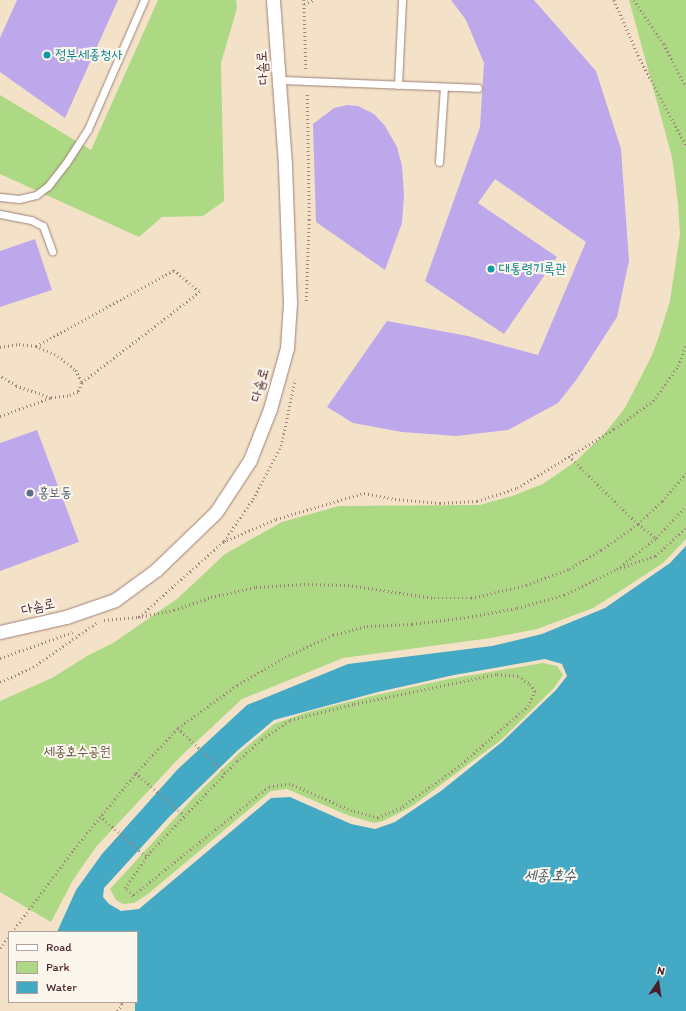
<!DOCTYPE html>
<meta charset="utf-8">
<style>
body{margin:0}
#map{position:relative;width:686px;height:1011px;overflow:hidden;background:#f4e2c8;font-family:Itim,"Poor Story",sans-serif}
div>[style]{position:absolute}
.green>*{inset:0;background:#add884}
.water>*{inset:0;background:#44a9c4}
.building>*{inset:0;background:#bea8ec}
.path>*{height:2.5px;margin-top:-1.25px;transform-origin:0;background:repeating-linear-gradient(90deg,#9f807a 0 1px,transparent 0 4px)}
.roads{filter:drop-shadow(0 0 1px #9f807a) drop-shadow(0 0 1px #9f807a)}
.service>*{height:7px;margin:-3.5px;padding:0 3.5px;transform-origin:3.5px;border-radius:3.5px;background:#fff}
.minor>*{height:13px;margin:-6.5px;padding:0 6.5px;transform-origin:6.5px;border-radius:6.5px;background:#fff}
.dots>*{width:11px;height:11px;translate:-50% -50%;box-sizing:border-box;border:2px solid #fbf7ec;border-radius:50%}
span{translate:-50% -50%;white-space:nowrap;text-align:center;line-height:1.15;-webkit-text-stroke:4px #fbf7ec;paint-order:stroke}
.culture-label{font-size:14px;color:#0d838f}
.left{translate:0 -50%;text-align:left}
.street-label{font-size:14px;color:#4a1f2b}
.service-label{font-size:14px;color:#4e5e75}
.park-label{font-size:14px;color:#685646}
.water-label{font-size:15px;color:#485668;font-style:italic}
.legend{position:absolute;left:8px;top:931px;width:130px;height:72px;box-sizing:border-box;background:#fbf7ec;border:1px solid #b4a19f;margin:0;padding:5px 7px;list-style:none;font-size:12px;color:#4a1f2b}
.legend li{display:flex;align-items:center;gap:8px;height:20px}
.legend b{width:20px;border:1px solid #b4a19f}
.north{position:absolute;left:638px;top:963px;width:40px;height:40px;-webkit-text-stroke:3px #fbf7ec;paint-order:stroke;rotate:13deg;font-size:11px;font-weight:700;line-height:16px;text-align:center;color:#4a1f2b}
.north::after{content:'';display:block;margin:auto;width:14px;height:18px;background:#4a1f2b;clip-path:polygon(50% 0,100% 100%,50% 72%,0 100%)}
</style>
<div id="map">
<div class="green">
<i style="clip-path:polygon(158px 0,236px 0,237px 8px,221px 63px,224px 201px,203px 216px,162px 217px,139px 237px,0 174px,0 95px,91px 150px)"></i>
<i style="clip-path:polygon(629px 0,686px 0,686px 539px,663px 563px,614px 595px,593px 608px,537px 629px,491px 638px,343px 658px,242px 699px,180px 757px,96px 847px,73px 880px,51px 922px,0 892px,0 701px,52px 678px,87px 656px,113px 643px,177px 599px,225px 554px,282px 522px,339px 506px,480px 505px,512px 496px,543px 484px,576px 461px,605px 433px,625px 408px,653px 353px,661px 330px,670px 301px,680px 234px,678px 204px,672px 157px)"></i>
<i style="clip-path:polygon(543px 663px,557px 666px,563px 675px,553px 689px,501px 740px,411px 807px,383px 821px,374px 823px,347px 815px,287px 789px,271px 791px,148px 894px,134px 903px,123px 904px,116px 900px,110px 889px,134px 863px,195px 796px,239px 753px,274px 724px,308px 712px,376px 695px,449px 679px)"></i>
</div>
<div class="water">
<i style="clip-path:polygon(evenodd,686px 546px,686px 1011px,135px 1011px,135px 1002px,137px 1002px,137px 932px,57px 932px,76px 890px,102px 854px,177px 770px,247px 705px,348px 664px,492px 646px,542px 634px,605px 608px,670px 563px,686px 546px,545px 659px,562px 664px,567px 676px,556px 690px,502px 742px,441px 791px,395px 822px,375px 829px,351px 824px,290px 797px,271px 798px,139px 909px,121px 911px,109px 904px,103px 897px,104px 888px,169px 817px,237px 751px,274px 720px,378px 692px,454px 675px,545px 659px)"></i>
</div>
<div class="building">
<i style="clip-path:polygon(17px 0,118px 0,65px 118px,0 72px,0 38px)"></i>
<i style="clip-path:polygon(451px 0,534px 0,596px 71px,621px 149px,629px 261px,617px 317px,577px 379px,558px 403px,508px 430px,456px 436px,402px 432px,353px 423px,327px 407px,387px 321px,468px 336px,538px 355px,586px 242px,495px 179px,478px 203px,557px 257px,504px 334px,425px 281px,480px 127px,484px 63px,466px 20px)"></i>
<i style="clip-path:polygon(347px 105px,358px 106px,374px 114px,385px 126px,397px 147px,402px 166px,404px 195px,402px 223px,385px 270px,316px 222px,313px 124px,334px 108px)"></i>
<i style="clip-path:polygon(35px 239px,52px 290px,0 307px,0 251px)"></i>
<i style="clip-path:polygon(37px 430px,79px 542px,0 571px,0 443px)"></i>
</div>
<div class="path">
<i style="left:304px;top:0;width:69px;rotate:88.3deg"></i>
<i style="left:614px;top:0;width:64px;rotate:66.2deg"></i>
<i style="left:640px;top:59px;width:98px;rotate:61.9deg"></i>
<i style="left:634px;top:0;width:53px;rotate:55.7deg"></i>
<i style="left:664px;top:44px;width:48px;rotate:62.9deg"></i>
<i style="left:304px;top:4px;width:10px;rotate:-24deg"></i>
<i style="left:306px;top:301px;width:81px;rotate:-87.9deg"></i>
<i style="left:309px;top:220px;width:128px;rotate:-90.9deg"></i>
<i style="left:36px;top:346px;width:158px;rotate:-28.8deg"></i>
<i style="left:174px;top:270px;width:34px;rotate:40deg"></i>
<i style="left:200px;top:292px;width:149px;rotate:142.4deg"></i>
<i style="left:0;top:347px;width:19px;rotate:-9deg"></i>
<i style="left:19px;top:344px;width:17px;rotate:7deg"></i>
<i style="left:36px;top:346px;width:24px;rotate:24deg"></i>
<i style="left:58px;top:356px;width:23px;rotate:38deg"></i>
<i style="left:76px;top:370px;width:14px;rotate:65deg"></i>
<i style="left:82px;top:383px;width:10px;rotate:114deg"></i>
<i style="left:78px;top:392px;width:11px;rotate:158deg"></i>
<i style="left:68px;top:396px;width:17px;rotate:173deg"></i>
<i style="left:51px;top:398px;width:37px;rotate:-161deg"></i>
<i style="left:16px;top:386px;width:19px;rotate:-148deg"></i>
<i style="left:0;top:416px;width:53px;rotate:-19.8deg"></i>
<i style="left:569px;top:456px;width:97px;rotate:44.6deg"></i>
<i style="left:638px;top:524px;width:23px;rotate:38deg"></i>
<i style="left:224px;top:541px;width:51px;rotate:-55.4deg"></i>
<i style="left:253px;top:499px;width:60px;rotate:-62.2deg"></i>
<i style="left:281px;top:446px;width:68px;rotate:-78.2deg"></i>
<i style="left:620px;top:568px;width:37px;rotate:-19deg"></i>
<i style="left:655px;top:556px;width:42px;rotate:-42.1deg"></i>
<i style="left:139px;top:617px;width:113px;rotate:-41.8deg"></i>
<i style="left:223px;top:542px;width:58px;rotate:-23.5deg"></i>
<i style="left:276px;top:519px;width:92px;rotate:-16.5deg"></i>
<i style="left:364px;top:493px;width:32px;rotate:11deg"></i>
<i style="left:395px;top:499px;width:45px;rotate:5.1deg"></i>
<i style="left:440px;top:503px;width:37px;rotate:-3deg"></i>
<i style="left:477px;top:501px;width:42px;rotate:-18deg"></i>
<i style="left:517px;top:488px;width:114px;rotate:-31.3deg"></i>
<i style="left:614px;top:429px;width:48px;rotate:-35.7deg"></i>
<i style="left:653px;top:401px;width:43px;rotate:-54.5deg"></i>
<i style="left:678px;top:366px;width:23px;rotate:-70deg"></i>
<i style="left:104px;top:620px;width:34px;rotate:-5deg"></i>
<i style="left:138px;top:617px;width:37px;rotate:-11deg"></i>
<i style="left:174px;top:610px;width:39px;rotate:-19deg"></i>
<i style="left:211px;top:597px;width:46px;rotate:-12.5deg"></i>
<i style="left:256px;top:587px;width:48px;rotate:-3.6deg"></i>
<i style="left:304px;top:584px;width:44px;rotate:1.3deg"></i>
<i style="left:348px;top:585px;width:87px;rotate:8.6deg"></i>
<i style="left:434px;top:598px;width:37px"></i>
<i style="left:471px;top:598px;width:57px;rotate:-13.3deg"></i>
<i style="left:526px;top:585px;width:46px;rotate:-20.4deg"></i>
<i style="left:569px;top:569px;width:37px;rotate:-31deg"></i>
<i style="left:601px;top:550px;width:45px;rotate:-35.1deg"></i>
<i style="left:638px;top:524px;width:33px;rotate:-44deg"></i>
<i style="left:662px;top:501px;width:37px;rotate:-49deg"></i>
<i style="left:0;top:658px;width:77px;rotate:-19.6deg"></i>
<i style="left:497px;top:674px;width:21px;rotate:5deg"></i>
<i style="left:518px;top:676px;width:14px;rotate:34deg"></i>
<i style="left:530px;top:684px;width:9px;rotate:54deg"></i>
<i style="left:535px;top:691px;width:16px;rotate:112deg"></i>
<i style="left:529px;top:706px;width:96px;rotate:139.2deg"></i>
<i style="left:456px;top:769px;width:67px;rotate:144.7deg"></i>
<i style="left:401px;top:808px;width:25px;rotate:157deg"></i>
<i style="left:378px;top:818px;width:27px;rotate:-165deg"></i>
<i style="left:352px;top:811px;width:68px;rotate:-156.5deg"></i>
<i style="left:290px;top:784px;width:21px;rotate:172deg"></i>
<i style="left:269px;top:787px;width:174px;rotate:141.3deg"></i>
<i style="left:133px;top:896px;width:11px;rotate:-135deg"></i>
<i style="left:125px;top:888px;width:44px;rotate:-55.2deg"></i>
<i style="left:150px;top:852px;width:126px;rotate:-46.3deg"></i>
<i style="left:237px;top:761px;width:33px;rotate:-41deg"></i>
<i style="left:262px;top:739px;width:34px;rotate:-34deg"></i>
<i style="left:290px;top:720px;width:66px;rotate:-14deg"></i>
<i style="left:354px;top:704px;width:146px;rotate:-11.8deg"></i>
<i style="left:0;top:682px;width:36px;rotate:-24deg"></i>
<i style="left:33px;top:667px;width:77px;rotate:-34.9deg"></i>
<i style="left:178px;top:728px;width:65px;rotate:43.8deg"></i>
<i style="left:136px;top:773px;width:64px;rotate:41.2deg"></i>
<i style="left:100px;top:816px;width:62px;rotate:41.1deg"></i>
<i style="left:12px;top:932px;width:104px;rotate:-53.2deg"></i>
<i style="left:74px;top:849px;width:98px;rotate:-50.8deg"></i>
<i style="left:136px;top:773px;width:62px;rotate:-47deg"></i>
<i style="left:178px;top:728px;width:73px;rotate:-36.1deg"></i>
<i style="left:237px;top:685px;width:56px;rotate:-30.3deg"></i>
<i style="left:285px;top:657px;width:53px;rotate:-24.6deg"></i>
<i style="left:333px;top:635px;width:35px;rotate:-15deg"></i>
<i style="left:367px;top:626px;width:45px;rotate:-2.5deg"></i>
<i style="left:412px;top:624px;width:56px;rotate:-7.1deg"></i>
<i style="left:468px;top:617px;width:50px;rotate:-10.4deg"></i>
<i style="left:517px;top:608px;width:49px;rotate:-15.5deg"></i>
<i style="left:564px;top:595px;width:59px;rotate:-26.1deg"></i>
<i style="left:617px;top:569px;width:50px;rotate:-38.5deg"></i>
<i style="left:656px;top:538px;width:44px;rotate:-46.8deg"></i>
<i style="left:0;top:948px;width:15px;rotate:-53deg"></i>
<i style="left:117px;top:1011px;width:9px;rotate:-54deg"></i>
<i style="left:122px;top:1004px;width:3px;rotate:-135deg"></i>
</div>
<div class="roads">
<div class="service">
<i style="left:280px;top:80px;width:198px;rotate:2.3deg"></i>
<i style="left:398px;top:85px;width:85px;rotate:-87.3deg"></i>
<i style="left:439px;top:162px;width:75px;rotate:-86.2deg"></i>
<i style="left:0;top:197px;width:19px;rotate:6deg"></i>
<i style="left:19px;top:199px;width:17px;rotate:-13deg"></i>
<i style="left:36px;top:195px;width:15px;rotate:-37deg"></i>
<i style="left:48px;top:186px;width:29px;rotate:-52deg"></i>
<i style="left:66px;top:163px;width:40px;rotate:-57.1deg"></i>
<i style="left:88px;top:129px;width:141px;rotate:-66.5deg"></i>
<i style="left:0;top:214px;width:32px;rotate:11deg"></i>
<i style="left:31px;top:220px;width:13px;rotate:27deg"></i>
<i style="left:43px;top:226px;width:27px;rotate:70deg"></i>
</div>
<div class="minor">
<i style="left:0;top:632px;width:68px;rotate:-12.8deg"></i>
<i style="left:66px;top:617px;width:52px;rotate:-19.1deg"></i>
<i style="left:115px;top:600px;width:51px;rotate:-36.2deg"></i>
<i style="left:156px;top:570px;width:83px;rotate:-44deg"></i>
<i style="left:216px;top:512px;width:62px;rotate:-56.8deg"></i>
<i style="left:250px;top:460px;width:55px;rotate:-68.6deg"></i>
<i style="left:270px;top:409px;width:63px;rotate:-74.4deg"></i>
<i style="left:287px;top:348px;width:45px;rotate:-86.2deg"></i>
<i style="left:290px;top:303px;width:139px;rotate:-92.1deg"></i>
<i style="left:285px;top:164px;width:164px;rotate:-94.2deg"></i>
</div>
</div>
<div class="dots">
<i style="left:47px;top:55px;background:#0f9aa8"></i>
<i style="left:491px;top:269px;background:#0f9aa8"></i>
<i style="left:30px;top:493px;background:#5c6f8a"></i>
</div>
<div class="culture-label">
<span class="left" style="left:55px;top:55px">정부세종청사</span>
<span class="left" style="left:499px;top:269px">대통령기록관</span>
</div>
<div class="street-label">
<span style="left:263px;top:68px;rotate:-94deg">다솜로</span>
<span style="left:260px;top:385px;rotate:-74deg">다솜로</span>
<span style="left:38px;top:607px;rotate:-13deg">다솜로</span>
</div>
<div class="service-label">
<span class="left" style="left:38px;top:493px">홍보동</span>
</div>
<div class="park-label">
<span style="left:77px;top:752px">세종호수공원</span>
</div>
<div class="water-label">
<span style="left:550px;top:876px">세종 호수</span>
</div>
<ul class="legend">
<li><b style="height:5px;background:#fff"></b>Road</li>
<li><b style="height:11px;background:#add884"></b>Park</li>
<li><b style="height:11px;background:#44a9c4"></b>Water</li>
</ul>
<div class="north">N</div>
</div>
